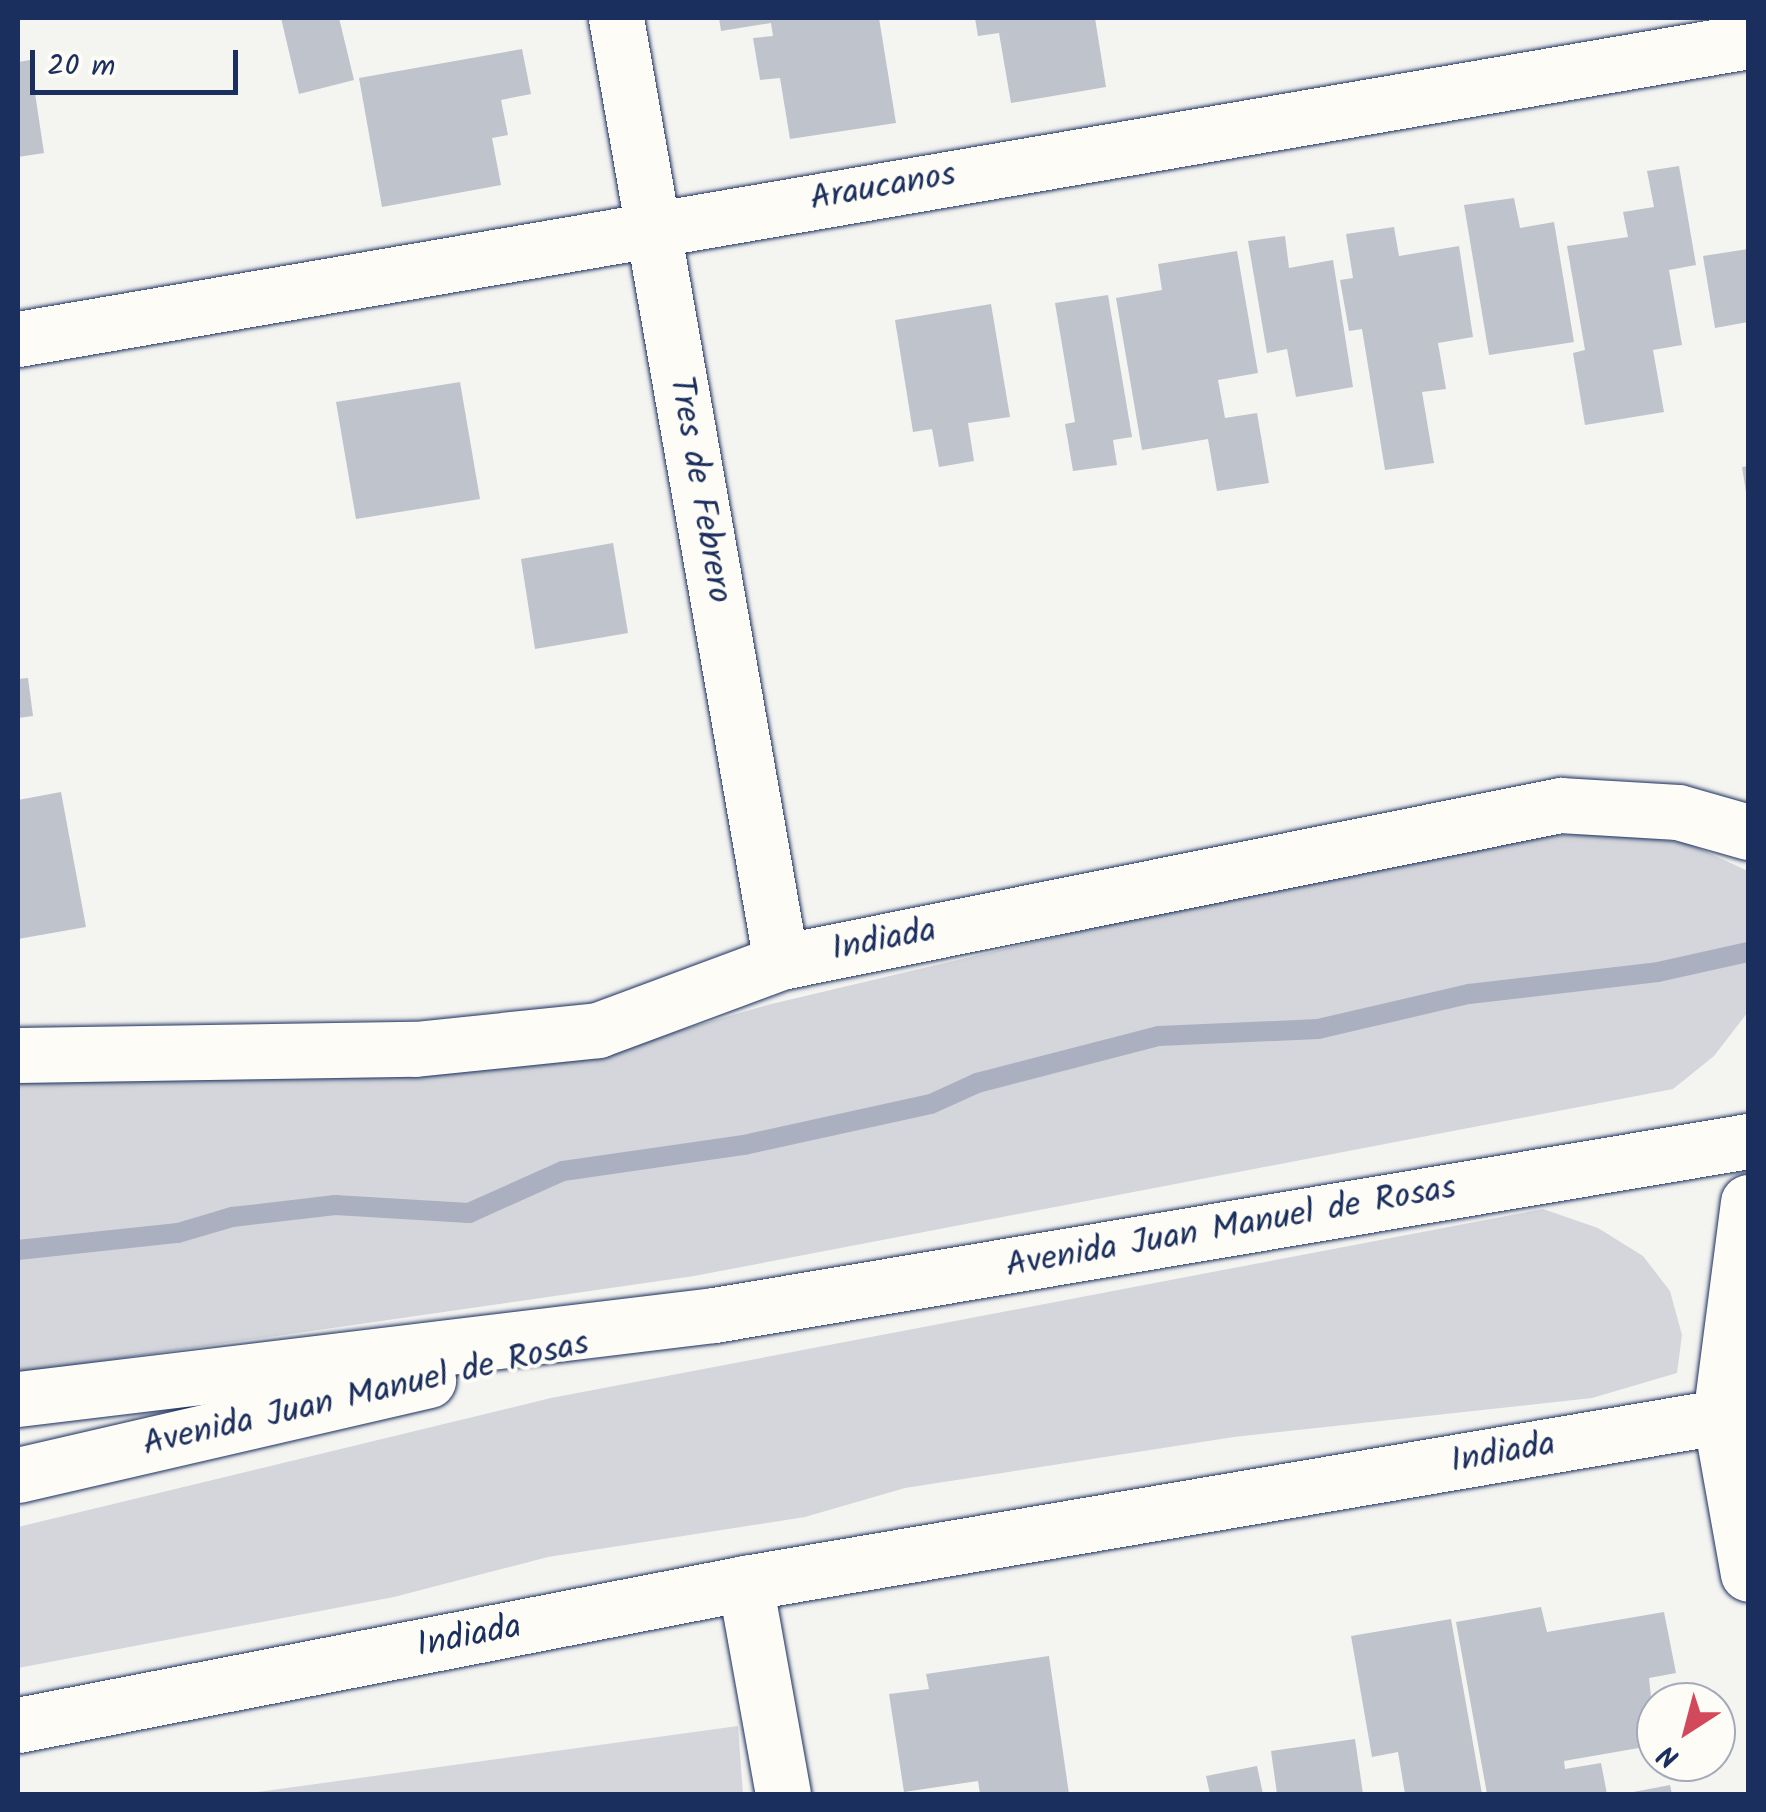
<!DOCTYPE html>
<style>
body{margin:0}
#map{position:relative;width:1766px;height:1812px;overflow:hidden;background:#f4f4f1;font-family:Kalam,sans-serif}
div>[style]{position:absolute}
.green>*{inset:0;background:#d4d6db}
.stream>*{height:20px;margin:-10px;padding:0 10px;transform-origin:10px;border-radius:10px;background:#aab0bf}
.building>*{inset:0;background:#bfc3cc}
.roads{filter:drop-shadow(0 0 2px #1b2f5e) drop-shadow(0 0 2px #1b2f5e)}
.minor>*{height:55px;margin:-27.5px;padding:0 27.5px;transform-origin:27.5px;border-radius:27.5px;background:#fdfcf7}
.primary>*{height:55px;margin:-27.5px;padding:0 27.5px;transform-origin:27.5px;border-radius:27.5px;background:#fdfcf7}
span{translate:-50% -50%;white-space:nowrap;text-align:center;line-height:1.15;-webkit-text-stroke:8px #fdfcf7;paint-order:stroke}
.street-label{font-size:35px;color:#1b2f5e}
.frame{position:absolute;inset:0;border:20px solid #1b2f5e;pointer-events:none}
.north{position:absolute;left:1636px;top:1682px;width:100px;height:100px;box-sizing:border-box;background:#fdfcf7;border:2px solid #a3aaba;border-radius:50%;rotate:216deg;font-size:28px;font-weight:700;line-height:40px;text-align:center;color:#1b2f5e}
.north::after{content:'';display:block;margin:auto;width:35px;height:45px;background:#d1495b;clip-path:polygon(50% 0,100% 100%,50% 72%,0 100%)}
.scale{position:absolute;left:30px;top:50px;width:208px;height:45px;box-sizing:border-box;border:5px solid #1b2f5e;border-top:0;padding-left:12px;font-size:30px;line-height:35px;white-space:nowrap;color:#1b2f5e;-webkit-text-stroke:8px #fdfcf7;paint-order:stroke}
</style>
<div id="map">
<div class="green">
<i style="clip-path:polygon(1612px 834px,1687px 843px,1748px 871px,1748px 1012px,1714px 1056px,1673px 1089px,694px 1276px,18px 1373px,18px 1081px,582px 1059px,767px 1005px,1483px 836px)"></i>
<i style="clip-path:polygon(1543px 1209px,1598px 1228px,1643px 1256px,1670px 1291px,1682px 1335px,1677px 1373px,1592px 1398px,1234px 1437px,905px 1488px,805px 1517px,548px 1557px,394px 1597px,18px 1668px,18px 1527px,551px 1398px)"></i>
<i style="clip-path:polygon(738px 1726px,743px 1794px,243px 1794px)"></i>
</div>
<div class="stream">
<i style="left:18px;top:1250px;width:161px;rotate:-6.1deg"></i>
<i style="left:178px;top:1233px;width:56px;rotate:-16.5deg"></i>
<i style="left:232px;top:1217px;width:104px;rotate:-6.6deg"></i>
<i style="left:335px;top:1205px;width:134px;rotate:3.4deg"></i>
<i style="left:469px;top:1213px;width:103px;rotate:-24.1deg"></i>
<i style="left:563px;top:1171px;width:183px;rotate:-8.2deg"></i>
<i style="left:744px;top:1145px;width:191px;rotate:-12.4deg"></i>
<i style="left:931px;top:1104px;width:51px;rotate:-24.5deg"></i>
<i style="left:977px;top:1083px;width:188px;rotate:-14.5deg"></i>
<i style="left:1159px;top:1036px;width:159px;rotate:-2.5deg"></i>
<i style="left:1318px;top:1029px;width:155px;rotate:-13.1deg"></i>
<i style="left:1469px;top:994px;width:190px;rotate:-6.6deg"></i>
<i style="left:1658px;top:972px;width:92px;rotate:-12.5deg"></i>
</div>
<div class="building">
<i style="clip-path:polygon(281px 18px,339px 18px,354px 80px,299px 94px)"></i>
<i style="clip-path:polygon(719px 18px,879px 18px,896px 123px,790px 139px,780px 78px,760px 80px,753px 38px,773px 36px,771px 23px,721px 31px)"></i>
<i style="clip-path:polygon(975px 18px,1095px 18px,1106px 87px,1011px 103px,999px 33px,978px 36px)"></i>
<i style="clip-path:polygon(522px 49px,531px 94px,501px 100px,508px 135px,492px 138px,501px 185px,382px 207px,359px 78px)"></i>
<i style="clip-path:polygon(30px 60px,44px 153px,18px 157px,18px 62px)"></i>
<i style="clip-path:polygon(1679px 166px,1696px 265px,1669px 270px,1682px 345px,1653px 350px,1664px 412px,1585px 425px,1573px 353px,1585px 350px,1567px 246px,1628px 237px,1623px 212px,1654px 207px,1647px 171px)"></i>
<i style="clip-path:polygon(1514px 198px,1520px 228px,1554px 222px,1574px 342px,1489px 355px,1464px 205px)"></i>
<i style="clip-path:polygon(1394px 227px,1399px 256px,1459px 246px,1473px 337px,1438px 343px,1446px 389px,1422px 392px,1434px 463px,1385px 470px,1362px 329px,1349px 331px,1340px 280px,1353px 278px,1346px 234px)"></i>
<i style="clip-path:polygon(1285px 236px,1289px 268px,1333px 260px,1353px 387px,1296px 397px,1287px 349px,1267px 353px,1248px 241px)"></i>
<i style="clip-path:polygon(1748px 249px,1748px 322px,1715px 328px,1703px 256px)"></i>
<i style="clip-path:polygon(1237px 251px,1258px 373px,1218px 380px,1225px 418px,1257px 413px,1269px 483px,1217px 491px,1208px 439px,1142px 450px,1116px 298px,1162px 290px,1158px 264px)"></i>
<i style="clip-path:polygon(1108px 295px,1132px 437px,1113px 440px,1117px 465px,1073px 471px,1065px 424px,1075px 422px,1055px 303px)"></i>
<i style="clip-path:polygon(991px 304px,1010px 417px,968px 423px,974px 461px,939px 467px,932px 429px,913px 432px,895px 320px)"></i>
<i style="clip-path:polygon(460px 382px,480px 499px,356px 519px,336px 402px)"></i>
<i style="clip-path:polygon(1748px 466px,1748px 492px,1746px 492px,1742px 467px)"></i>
<i style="clip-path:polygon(613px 543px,628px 633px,535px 649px,521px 559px)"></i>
<i style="clip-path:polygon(28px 678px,33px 716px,18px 718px,18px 679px)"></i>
<i style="clip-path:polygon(61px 792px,86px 927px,18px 939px,18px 800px)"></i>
<i style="clip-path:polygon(1541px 1607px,1547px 1632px,1664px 1612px,1676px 1673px,1649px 1678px,1656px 1745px,1564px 1761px,1565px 1769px,1601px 1763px,1607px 1794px,1487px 1794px,1456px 1622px)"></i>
<i style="clip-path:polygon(1451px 1619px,1482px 1794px,1405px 1794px,1398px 1752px,1372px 1757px,1351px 1636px)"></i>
<i style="clip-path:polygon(1049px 1656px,1069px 1794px,980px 1794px,978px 1781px,904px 1792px,889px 1694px,929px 1689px,926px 1674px)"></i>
<i style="clip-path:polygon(1355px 1739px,1363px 1794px,1277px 1794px,1271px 1751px)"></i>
<i style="clip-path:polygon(1257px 1766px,1263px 1794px,1210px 1794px,1206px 1776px)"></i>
<i style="clip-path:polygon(1670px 1785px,1672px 1794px,1628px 1794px,1628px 1793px)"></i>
</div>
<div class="roads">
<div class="minor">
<i style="left:616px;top:18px;width:958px;rotate:80.09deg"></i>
<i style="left:18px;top:339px;width:1755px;rotate:-9.77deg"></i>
<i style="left:18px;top:1055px;width:397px;rotate:-0.9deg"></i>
<i style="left:415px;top:1049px;width:184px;rotate:-5.9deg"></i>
<i style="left:598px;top:1030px;width:195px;rotate:-20.4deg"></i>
<i style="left:781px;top:962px;width:795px;rotate:-11.39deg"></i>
<i style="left:1560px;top:805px;width:118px;rotate:3.4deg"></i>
<i style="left:1678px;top:812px;width:73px;rotate:15.9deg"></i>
<i style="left:1748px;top:1202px;width:217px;rotate:97.4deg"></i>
<i style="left:1720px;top:1417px;width:159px;rotate:79.9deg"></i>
<i style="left:745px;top:1583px;width:214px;rotate:79.8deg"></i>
<i style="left:18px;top:1725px;width:741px;rotate:-11.05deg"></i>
<i style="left:745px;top:1583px;width:1017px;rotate:-9.68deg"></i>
</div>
<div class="primary">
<i style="left:18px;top:1399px;width:701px;rotate:-6.88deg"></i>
<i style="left:714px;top:1315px;width:1049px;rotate:-9.55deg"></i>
<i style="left:18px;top:1475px;width:421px;rotate:-13deg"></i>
</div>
</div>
<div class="street-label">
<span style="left:883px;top:188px;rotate:-10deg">Araucanos</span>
<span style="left:699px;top:490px;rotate:80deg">Tres de Febrero</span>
<span style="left:884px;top:941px;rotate:-11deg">Indiada</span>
<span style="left:1231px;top:1228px;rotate:-10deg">Avenida Juan Manuel de Rosas</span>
<span style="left:366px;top:1395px;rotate:-13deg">Avenida Juan Manuel de Rosas</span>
<span style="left:1503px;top:1454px;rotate:-10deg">Indiada</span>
<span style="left:469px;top:1637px;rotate:-11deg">Indiada</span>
</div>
<div class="frame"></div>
<div class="north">N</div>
<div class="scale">20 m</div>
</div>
